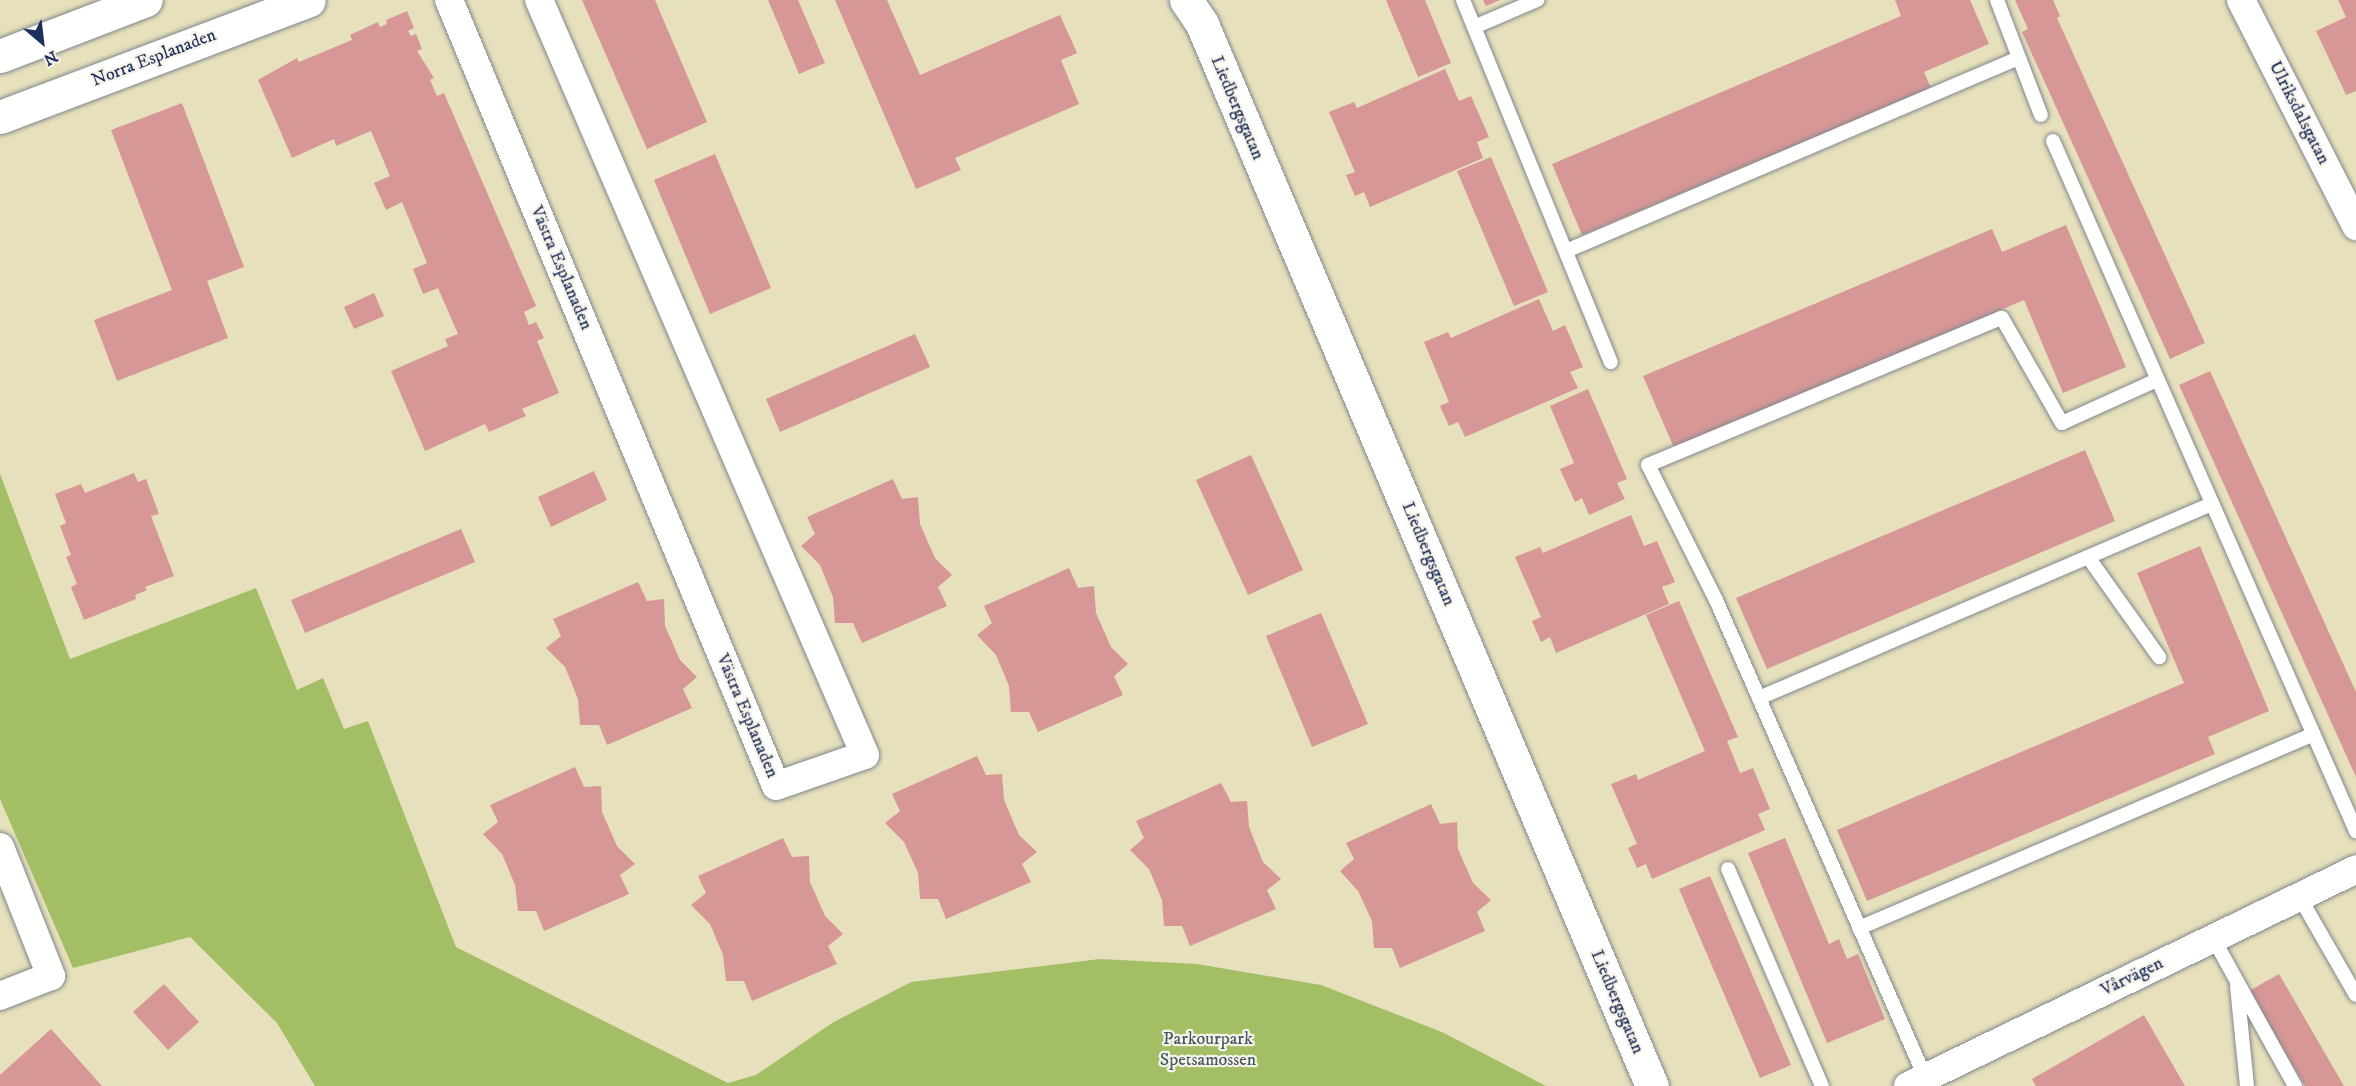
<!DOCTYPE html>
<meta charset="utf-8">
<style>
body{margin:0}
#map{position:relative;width:2356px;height:1086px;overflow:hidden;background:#e7e0bc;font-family:"IM FELL DW Pica",serif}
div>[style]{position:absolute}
.green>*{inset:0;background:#a4be65}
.building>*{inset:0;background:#d69796}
.roads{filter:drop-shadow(0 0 2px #81888d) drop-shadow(0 0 2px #81888d)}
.lane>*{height:14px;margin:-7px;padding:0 7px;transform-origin:7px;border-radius:7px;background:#fff}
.street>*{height:28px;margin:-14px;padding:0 14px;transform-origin:14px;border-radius:14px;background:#fff}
.secondary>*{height:33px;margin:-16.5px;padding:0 16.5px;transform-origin:16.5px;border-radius:16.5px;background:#fff}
span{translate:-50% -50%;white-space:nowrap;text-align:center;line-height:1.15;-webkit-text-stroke:4.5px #f7f3e8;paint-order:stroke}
.street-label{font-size:18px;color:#1b2f5e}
.park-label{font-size:18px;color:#445a60}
.north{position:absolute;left:12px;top:12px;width:60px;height:60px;-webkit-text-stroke:4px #f7f3e8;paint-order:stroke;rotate:152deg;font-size:16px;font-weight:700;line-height:24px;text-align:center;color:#1b2f5e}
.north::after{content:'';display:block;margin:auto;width:21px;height:27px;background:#1b2f5e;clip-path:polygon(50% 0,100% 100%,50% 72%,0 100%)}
</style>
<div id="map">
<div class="green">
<i style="clip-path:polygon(0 474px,70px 659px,256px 588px,297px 690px,323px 678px,344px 729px,368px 721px,456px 947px,728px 1083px,756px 1075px,832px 1023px,911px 982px,1100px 959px,1197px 964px,1321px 985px,1442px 1032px,1546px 1086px,315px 1086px,277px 1023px,190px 937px,73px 968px,0 799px)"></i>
</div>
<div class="building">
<i style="clip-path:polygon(582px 0,655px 0,707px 122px,647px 149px)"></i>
<i style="clip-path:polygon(768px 0,798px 0,825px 63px,799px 74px)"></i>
<i style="clip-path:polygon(835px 0,887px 0,920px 75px,1060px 15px,1077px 53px,1061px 60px,1079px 104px,955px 158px,961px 170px,916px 189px)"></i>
<i style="clip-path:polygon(1386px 0,1425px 0,1451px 63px,1418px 77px)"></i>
<i style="clip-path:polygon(1483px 0,1500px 0,1486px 6px)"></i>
<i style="clip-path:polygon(1895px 0,1970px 0,1989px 44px,1924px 72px,1931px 88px,1582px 235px,1552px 164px,1901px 16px)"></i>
<i style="clip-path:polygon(2015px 0,2053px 0,2060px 16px,2057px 18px,2205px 343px,2170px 359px,2022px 32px,2028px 29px)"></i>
<i style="clip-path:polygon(2338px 0,2356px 0,2356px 91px,2346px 95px,2316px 31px,2346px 17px)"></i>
<i style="clip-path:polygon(407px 11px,414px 28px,408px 31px,411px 36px,416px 34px,422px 49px,417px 51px,434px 78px,430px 80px,437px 96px,444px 93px,536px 306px,524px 312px,529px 325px,536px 322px,544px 338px,537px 341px,559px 393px,522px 409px,526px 416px,489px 432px,485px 424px,425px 451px,391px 371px,448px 346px,445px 339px,458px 334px,438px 288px,423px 294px,413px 269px,427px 263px,402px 202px,386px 210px,374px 183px,390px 176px,371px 131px,336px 146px,334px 139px,292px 158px,258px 80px,297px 58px,299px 62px,352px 40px,350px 35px,378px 22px,380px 27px,387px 24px,386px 20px)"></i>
<i style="clip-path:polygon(1445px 69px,1459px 101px,1471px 96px,1489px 137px,1477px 142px,1483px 158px,1370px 207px,1364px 192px,1355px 196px,1346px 175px,1355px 172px,1329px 112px,1354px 102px,1357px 108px)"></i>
<i style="clip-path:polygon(182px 103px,244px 267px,207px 281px,228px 338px,117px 381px,94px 320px,172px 290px,111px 130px)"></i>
<i style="clip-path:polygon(715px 154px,771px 288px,710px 314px,654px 180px)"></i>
<i style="clip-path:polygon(1491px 157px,1548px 292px,1514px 306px,1457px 171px)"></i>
<i style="clip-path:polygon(2066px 225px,2126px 367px,2063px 393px,2024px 300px,1674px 448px,1643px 376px,1992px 229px,2002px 252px)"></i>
<i style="clip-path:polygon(374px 293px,384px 316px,354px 329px,344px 307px)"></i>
<i style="clip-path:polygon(1539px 299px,1553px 331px,1565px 325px,1583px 367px,1570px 372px,1578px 388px,1465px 437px,1458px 422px,1449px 426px,1440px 406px,1449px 402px,1424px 342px,1448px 332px,1451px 338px)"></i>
<i style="clip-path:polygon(915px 334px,930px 367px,780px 432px,766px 399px)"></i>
<i style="clip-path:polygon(2210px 371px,2356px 692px,2356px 777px,2179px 385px)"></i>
<i style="clip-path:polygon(1588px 389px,1627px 479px,1617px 483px,1625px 499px,1589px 515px,1582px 498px,1575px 502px,1560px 469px,1574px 463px,1550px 406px)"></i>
<i style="clip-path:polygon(2085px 450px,2115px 521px,1767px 669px,1736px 598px)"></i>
<i style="clip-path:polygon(1251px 455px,1303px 570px,1248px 595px,1196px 480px)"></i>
<i style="clip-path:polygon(594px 471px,607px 500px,551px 527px,538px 497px)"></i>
<i style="clip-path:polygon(134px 473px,138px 482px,146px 479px,159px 514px,151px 516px,174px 576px,145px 587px,147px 590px,135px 595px,136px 599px,84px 620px,71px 587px,77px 584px,66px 557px,71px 555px,60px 526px,66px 523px,55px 494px,81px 484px,85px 493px)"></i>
<i style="clip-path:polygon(893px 479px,902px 499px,918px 497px,920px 524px,935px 558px,952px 575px,938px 587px,947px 606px,862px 643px,853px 623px,835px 623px,833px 597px,820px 565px,801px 546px,815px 534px,807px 517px)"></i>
<i style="clip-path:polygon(1631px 515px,1644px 546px,1657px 541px,1675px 582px,1662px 587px,1669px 604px,1556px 653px,1550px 637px,1541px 642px,1532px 621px,1541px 617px,1515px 557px,1540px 547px,1543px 553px)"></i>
<i style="clip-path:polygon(461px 529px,475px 562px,305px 633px,291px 600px)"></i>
<i style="clip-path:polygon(2200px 546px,2269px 711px,2208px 737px,2215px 754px,1867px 901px,1837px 830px,2184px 683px,2137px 573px)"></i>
<i style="clip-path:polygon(1069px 568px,1078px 588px,1094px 586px,1096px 613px,1111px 647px,1128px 664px,1114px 676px,1123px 695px,1038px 732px,1029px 712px,1011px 712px,1009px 686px,996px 655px,977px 635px,992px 623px,984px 606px)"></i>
<i style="clip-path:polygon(638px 582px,647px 601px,664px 599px,665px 626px,680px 660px,697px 677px,683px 689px,692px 708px,607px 745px,599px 725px,580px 725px,578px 699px,565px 667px,546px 648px,561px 636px,553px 619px)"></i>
<i style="clip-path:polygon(1679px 601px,1738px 737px,1727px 741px,1740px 773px,1753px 768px,1770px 809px,1758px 814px,1765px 830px,1652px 879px,1646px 864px,1637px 868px,1628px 848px,1637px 844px,1611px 784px,1636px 774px,1638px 780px,1705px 751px,1646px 615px)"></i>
<i style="clip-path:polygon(1321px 613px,1368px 724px,1312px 747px,1266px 636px)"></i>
<i style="clip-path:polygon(977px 756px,986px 775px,1002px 774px,1004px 800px,1019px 835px,1037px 852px,1022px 864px,1031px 882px,946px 919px,938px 899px,920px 899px,918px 873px,904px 842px,885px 823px,900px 811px,892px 794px)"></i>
<i style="clip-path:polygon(575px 767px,584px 787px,601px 786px,602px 812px,617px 846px,635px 864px,620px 875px,629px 894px,544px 931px,536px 911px,518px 911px,515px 885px,502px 854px,483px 834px,498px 822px,490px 805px)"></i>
<i style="clip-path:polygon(1221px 783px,1231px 802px,1247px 801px,1249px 827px,1263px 862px,1281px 879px,1267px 890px,1276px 909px,1190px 946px,1182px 926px,1164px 926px,1162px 900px,1149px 869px,1130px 850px,1144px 838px,1136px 821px)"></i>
<i style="clip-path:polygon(1431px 804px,1440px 824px,1457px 822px,1458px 849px,1473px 883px,1491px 900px,1477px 912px,1485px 931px,1400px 968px,1392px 948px,1374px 948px,1372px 921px,1358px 891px,1340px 871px,1354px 859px,1346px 843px)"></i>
<i style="clip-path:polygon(783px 838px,792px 857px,809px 856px,810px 882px,825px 916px,843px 934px,828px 946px,837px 964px,752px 1001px,744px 981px,726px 981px,723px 955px,710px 924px,691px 905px,706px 893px,698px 876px)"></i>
<i style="clip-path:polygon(1785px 838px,1829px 944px,1839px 939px,1847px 959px,1858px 954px,1885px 1019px,1827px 1043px,1748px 853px)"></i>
<i style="clip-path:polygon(1710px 876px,1791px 1065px,1760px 1078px,1679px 889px)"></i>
<i style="clip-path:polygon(2279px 974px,2344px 1086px,2305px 1086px,2249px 991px)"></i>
<i style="clip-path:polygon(164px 984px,199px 1022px,168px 1050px,133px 1012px)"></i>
<i style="clip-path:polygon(2144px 1015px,2185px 1086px,2036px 1086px,2032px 1079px)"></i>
<i style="clip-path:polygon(51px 1029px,102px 1086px,0 1086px,0 1075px)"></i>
</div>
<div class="roads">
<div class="lane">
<i style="left:1463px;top:0;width:391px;rotate:67.8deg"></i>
<i style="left:1997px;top:0;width:123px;rotate:69.1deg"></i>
<i style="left:1474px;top:27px;width:69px;rotate:-23.2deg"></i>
<i style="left:2053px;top:141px;width:754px;rotate:66.29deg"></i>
<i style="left:1566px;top:251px;width:491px;rotate:-23.1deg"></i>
<i style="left:2088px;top:557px;width:123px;rotate:54.6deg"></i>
<i style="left:1759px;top:698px;width:493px;rotate:-23.2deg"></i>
<i style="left:1728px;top:869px;width:236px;rotate:66.6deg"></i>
<i style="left:2299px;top:896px;width:114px;rotate:60.1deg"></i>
<i style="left:1859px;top:928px;width:494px;rotate:-23.1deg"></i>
<i style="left:2213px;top:938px;width:169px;rotate:61deg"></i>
<i style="left:2237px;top:986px;width:100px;rotate:84.3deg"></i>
<i style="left:1925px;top:1077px;width:521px;rotate:-113.66deg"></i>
<i style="left:1716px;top:600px;width:151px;rotate:-116.7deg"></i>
<i style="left:1648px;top:465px;width:383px;rotate:-22.6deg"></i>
<i style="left:2002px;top:318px;width:121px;rotate:60.3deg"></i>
<i style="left:2062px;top:423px;width:104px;rotate:-24.4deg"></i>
</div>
<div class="street">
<i style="left:449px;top:0;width:851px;rotate:67.41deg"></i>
<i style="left:776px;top:786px;width:94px;rotate:-19.2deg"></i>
<i style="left:865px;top:755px;width:822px;rotate:-113.35deg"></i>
<i style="left:2241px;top:0;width:254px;rotate:63deg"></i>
<i style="left:0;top:847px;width:139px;rotate:68.4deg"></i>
<i style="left:51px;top:976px;width:55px;rotate:158.6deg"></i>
<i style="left:1908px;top:1086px;width:498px;rotate:-25.8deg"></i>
</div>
<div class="secondary">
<i style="left:1186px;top:0;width:29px;rotate:56deg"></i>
<i style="left:1202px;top:24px;width:1153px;rotate:67.04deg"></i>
<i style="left:0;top:56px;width:156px;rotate:-21deg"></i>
<i style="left:0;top:117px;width:330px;rotate:-20.7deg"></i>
</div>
</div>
<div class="street-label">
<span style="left:154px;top:58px;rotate:-21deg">Norra Esplanaden</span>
<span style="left:1237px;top:108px;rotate:67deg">Liedbergsgatan</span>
<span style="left:2299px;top:113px;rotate:63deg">Ulriksdalsgatan</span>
<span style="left:561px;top:268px;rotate:67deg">Västra Esplanaden</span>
<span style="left:1428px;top:554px;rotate:67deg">Liedbergsgatan</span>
<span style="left:747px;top:716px;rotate:67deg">Västra Esplanaden</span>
<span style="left:2132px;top:977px;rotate:-26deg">Vårvägen</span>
<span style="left:1617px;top:1002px;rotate:67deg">Liedbergsgatan</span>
</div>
<div class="park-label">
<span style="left:1208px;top:1050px">Parkourpark<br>Spetsamossen</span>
</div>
<div class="north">N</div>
</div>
